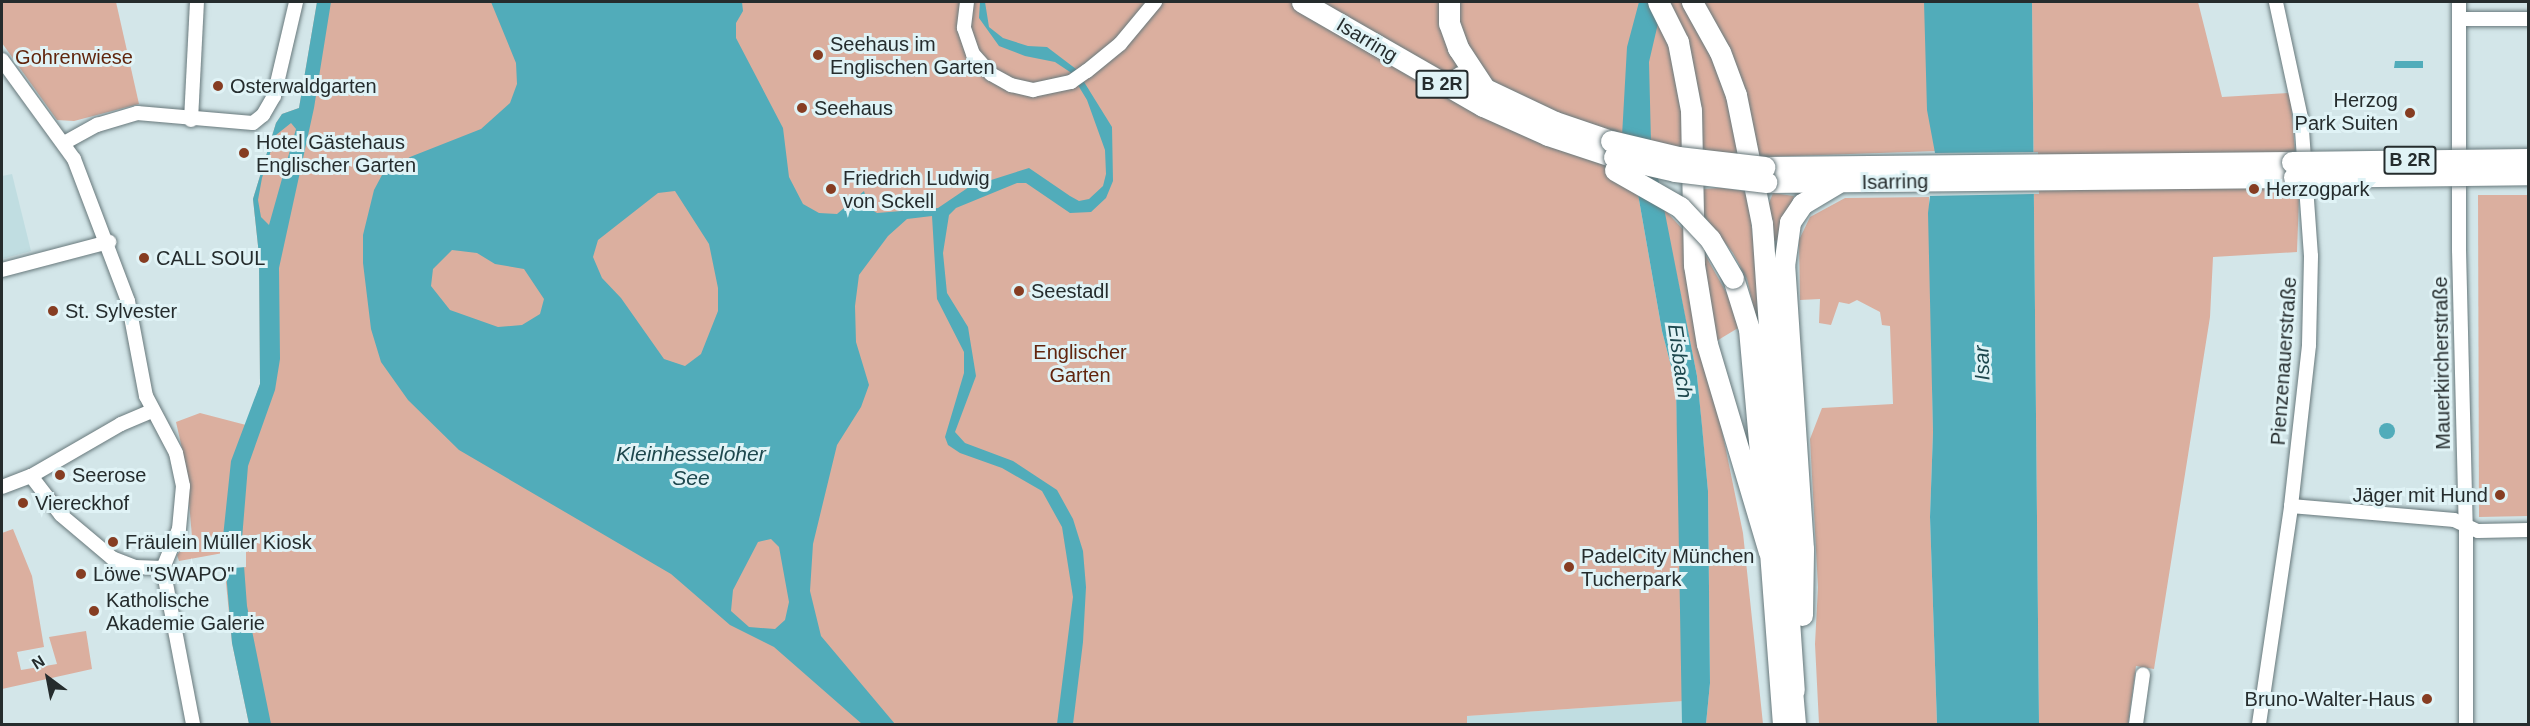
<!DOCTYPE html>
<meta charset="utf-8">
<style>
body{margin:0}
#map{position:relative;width:2530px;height:726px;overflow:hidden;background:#d3e6e9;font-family:Arial,sans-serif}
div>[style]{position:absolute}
.built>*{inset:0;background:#c0dde1}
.green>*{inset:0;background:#dbaf9f}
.water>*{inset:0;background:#51acba}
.round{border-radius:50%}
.pier>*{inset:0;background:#d3e6e9}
.roads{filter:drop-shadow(0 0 2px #67787b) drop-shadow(0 0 2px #67787b)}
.minor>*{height:14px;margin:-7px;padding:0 7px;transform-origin:7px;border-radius:7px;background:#fff}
.secondary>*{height:18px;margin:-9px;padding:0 9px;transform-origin:9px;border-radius:9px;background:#fff}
.trunk>*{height:21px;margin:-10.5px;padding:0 10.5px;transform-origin:10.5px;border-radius:10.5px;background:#fff}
.bridges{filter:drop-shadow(0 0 2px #67787b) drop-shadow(0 0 2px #67787b)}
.trunk-bridge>*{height:21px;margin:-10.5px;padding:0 10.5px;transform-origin:10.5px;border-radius:10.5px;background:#fff}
.dots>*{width:16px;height:16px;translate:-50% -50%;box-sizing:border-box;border:3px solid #e0f3f6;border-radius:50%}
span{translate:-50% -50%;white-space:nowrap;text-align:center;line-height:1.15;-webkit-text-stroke:6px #e0f3f6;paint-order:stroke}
.shield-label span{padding:2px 4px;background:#e0f3f6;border:2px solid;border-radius:4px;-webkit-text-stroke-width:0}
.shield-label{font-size:18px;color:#252c2d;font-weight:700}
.street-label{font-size:20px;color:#252c2d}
.poi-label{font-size:20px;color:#252c2d}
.left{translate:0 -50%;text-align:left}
.right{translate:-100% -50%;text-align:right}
.park-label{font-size:20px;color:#61250d}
.water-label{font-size:21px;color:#1d474d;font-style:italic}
.frame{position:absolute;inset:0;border:3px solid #252c2d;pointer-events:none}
.north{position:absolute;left:18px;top:648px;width:60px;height:60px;-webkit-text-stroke:4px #e0f3f6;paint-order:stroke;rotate:328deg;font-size:16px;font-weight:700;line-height:24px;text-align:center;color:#252c2d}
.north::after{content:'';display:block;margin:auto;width:21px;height:27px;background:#252c2d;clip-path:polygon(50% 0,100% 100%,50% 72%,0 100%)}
</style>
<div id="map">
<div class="built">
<i style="clip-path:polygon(12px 174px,31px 251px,2px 259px,2px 176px)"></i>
<i style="clip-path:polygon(1684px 701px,1682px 724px,1467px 724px,1467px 716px)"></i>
</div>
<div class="green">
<i style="clip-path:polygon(2px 2px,116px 2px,139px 104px,74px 121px,57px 120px,2px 43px)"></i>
<i style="clip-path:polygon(317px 2px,1934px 2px,1937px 151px,1763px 157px,1686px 148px,1638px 194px,1662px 331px,1676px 385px,1684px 701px,1467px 716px,1467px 724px,249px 724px,232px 643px,223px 553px,179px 561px,177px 555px,192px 537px,186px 466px,176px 422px,200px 413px,246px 425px,260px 384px,259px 255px,253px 199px,276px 123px,282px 114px,299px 108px)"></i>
<i style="clip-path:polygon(2032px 2px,2198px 2px,2222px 97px,2290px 93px,2299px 197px,2297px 252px,2213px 257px,2210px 317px,2154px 669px,2136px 666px,2128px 724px,2039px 724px)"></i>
<i style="clip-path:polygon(1721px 188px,1744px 191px,1748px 198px,1763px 322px,1758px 327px,1747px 279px,1733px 253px,1702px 213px,1701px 189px)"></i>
<i style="clip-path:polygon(1773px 193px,1794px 196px,1779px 240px,1774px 241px,1768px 206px)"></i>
<i style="clip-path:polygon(2478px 195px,2528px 195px,2528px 516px,2479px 517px)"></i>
<i style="clip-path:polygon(1929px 197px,1933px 432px,1930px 517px,1937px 724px,1819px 724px,1815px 644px,1818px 587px,1810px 439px,1822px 408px,1893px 404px,1890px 326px,1882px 325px,1880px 312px,1857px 300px,1849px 304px,1839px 302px,1831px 325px,1819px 323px,1820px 299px,1800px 300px,1799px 240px,1810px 217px,1845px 198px)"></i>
<i style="clip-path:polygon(1663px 208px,1703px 251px,1735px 308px,1738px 328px,1705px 348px,1743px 533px,1763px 724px,1706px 724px,1710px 683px,1708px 491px,1697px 376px)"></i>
<i style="clip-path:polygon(13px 529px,32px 576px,44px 647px,17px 652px,21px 670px,57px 664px,49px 637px,86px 631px,92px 669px,2px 689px,2px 533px)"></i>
</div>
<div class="water">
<i style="clip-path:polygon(evenodd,317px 2px,331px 2px,314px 108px,279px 268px,280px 359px,275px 390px,248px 466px,242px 539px,247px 606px,271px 724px,249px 724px,232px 643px,223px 537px,231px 461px,260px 384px,259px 255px,253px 199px,276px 123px,282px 114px,299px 108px,317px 2px,291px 123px,296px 129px,269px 225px,261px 217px,258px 200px,262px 178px,276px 135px,291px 123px)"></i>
<i style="clip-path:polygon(evenodd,491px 2px,742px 2px,743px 11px,736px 23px,736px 38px,783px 128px,789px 177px,803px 204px,819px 213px,837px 214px,864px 191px,869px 208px,877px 213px,938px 208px,969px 187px,1029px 168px,1070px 196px,1079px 201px,1089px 199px,1103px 186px,1106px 174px,1105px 150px,1087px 100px,1070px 72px,1055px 62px,1025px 56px,999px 46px,979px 18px,980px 2px,985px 2px,989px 27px,1003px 38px,1028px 46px,1047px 47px,1076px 69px,1112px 127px,1113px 181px,1106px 198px,1091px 212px,1070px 213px,1026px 183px,1017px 183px,956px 208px,949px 215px,943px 253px,947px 293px,968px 327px,976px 376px,955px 432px,965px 443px,1013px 461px,1057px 490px,1073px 519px,1083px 551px,1086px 587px,1083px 642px,1073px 724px,1057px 724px,1073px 597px,1062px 527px,1042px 491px,1002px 468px,960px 453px,948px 445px,945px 437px,964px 373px,964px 352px,937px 299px,932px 216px,907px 219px,888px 236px,859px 275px,855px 306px,856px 342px,869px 385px,861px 407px,837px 445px,813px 544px,810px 591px,821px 636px,895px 724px,862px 724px,774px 647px,730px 625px,671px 574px,459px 450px,408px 400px,381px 362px,371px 329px,363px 263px,363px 235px,374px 190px,382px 175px,410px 157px,481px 129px,510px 103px,517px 84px,516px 63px,491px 2px,675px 191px,709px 244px,718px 288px,718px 311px,701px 354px,685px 366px,664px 359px,621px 298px,602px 278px,593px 257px,598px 240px,658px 193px,675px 191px,491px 2px,452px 250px,477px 253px,495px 264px,524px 269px,544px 299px,540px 314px,522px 325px,498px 327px,450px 310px,431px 286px,433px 269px,452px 250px,491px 2px,771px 539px,779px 547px,789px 602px,785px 620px,775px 629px,749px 627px,731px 611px,733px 590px,758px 542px,771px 539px)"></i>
<i style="clip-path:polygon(1639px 2px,1663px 2px,1649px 62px,1651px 142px,1697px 376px,1702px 426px,1708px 491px,1710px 683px,1706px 724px,1682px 724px,1676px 385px,1662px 331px,1638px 194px,1622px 136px,1627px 47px)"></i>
<i style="clip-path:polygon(1924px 2px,2032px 2px,2039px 724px,1937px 724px,1930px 517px,1933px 432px,1928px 213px,1935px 153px,1927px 110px)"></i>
<i style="clip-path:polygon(2395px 61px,2423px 61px,2423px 68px,2394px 68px)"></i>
<i class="round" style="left:2379px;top:423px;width:16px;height:16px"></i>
</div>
<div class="pier">
<i style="clip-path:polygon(2038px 152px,2039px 194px,1926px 196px,1932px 153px)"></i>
<i style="clip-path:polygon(246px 546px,246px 567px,220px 569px,220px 549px)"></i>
</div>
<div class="roads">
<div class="minor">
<i style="left:967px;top:2px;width:26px;rotate:97deg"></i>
<i style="left:964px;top:28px;width:28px;rotate:71deg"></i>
<i style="left:973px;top:54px;width:27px;rotate:48deg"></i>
<i style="left:991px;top:74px;width:23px;rotate:29deg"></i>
<i style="left:1011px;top:85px;width:23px;rotate:13deg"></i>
<i style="left:1033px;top:90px;width:39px;rotate:-12deg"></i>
<i style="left:1071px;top:82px;width:19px;rotate:-35deg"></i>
<i style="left:1087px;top:71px;width:43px;rotate:-39.3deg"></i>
<i style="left:1120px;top:44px;width:55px;rotate:-50.2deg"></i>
<i style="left:2459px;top:2px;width:248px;rotate:90deg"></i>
<i style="left:2459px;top:250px;width:277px;rotate:88.6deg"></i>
<i style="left:2466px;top:527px;width:197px;rotate:90deg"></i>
<i style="left:2459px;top:19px;width:69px"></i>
<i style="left:2px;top:60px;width:122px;rotate:54deg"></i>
<i style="left:74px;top:159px;width:152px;rotate:69.2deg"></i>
<i style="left:128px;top:301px;width:97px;rotate:79.3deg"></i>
<i style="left:146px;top:396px;width:64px;rotate:62.2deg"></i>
<i style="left:176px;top:453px;width:34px;rotate:78deg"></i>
<i style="left:183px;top:486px;width:43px;rotate:95.3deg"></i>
<i style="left:179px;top:529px;width:42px;rotate:112.3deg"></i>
<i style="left:191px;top:120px;width:118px;rotate:-87.1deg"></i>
<i style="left:64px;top:143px;width:38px;rotate:-29deg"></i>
<i style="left:97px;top:125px;width:42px;rotate:-16.7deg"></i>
<i style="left:137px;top:113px;width:116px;rotate:4.9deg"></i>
<i style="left:253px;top:123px;width:13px;rotate:-39deg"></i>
<i style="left:263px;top:115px;width:22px;rotate:-60deg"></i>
<i style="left:274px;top:96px;width:97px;rotate:-76.8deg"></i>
<i style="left:2px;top:270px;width:111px;rotate:-14.7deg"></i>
<i style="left:31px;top:476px;width:49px;rotate:52.4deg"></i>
<i style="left:61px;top:515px;width:67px;rotate:40.1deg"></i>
<i style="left:112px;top:558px;width:25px;rotate:21deg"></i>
<i style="left:135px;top:567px;width:28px;rotate:2deg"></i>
<i style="left:2px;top:487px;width:31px;rotate:-21deg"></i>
<i style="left:31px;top:476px;width:104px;rotate:-30deg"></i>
<i style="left:121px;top:424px;width:34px;rotate:-23deg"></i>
<i style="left:2291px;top:506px;width:164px;rotate:4.9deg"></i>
<i style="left:2454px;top:520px;width:26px;rotate:25deg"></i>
<i style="left:2478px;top:531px;width:50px;rotate:-1.1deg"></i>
<i style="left:163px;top:568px;width:159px;rotate:79.1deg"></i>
<i style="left:2136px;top:724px;width:50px;rotate:-82deg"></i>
<i style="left:2259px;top:724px;width:220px;rotate:-81.6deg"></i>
<i style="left:2291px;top:506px;width:162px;rotate:-83.6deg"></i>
<i style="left:2309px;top:345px;width:89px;rotate:-88.7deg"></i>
<i style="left:2311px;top:256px;width:138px;rotate:-94.1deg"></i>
<i style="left:2301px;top:118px;width:119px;rotate:-102.2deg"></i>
</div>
<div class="secondary">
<i style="left:1769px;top:552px;width:172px;rotate:85.7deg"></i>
<i style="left:1794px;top:690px;width:34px;rotate:85deg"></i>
</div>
<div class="trunk">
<i style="left:1302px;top:2px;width:209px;rotate:29.9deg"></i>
<i style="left:1483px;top:106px;width:71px;rotate:24deg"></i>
<i style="left:1548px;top:135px;width:70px;rotate:18.4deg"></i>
<i style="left:1449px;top:2px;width:21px;rotate:90deg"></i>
<i style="left:1449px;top:23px;width:27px;rotate:70deg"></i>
<i style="left:1458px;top:48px;width:49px;rotate:56.6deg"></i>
<i style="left:1658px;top:2px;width:45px;rotate:63.4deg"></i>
<i style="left:1678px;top:42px;width:69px;rotate:79.2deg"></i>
<i style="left:1691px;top:110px;width:155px;rotate:88.9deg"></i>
<i style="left:1694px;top:265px;width:80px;rotate:80.7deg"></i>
<i style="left:1707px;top:344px;width:217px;rotate:73.4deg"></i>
<i style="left:1692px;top:2px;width:57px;rotate:60.8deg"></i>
<i style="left:1720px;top:52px;width:46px;rotate:69.6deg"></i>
<i style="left:1736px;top:95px;width:132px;rotate:78.6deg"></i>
<i style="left:1762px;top:224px;width:467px;rotate:86.1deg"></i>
<i style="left:1460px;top:77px;width:105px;rotate:25.3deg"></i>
<i style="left:1555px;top:122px;width:59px;rotate:18.7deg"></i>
<i style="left:1764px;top:167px;width:528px;rotate:-0.54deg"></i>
<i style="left:1766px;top:182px;width:528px;rotate:-0.54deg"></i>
<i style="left:1733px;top:278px;width:53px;rotate:72.6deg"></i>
<i style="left:1749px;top:329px;width:192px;rotate:84.9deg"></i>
<i style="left:1802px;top:615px;width:66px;rotate:-89.1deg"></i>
<i style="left:1803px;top:549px;width:284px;rotate:-93.8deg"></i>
<i style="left:1784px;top:266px;width:44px;rotate:-82.2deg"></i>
<i style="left:1790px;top:222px;width:22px;rotate:-56deg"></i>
<i style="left:1802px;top:204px;width:41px;rotate:-31deg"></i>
</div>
</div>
<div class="bridges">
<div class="trunk-bridge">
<i style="left:1611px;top:141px;width:69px;rotate:13.4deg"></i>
<i style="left:1678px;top:157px;width:87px;rotate:6.6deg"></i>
<i style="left:1614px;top:157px;width:63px;rotate:12.9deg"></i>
<i style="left:1675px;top:171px;width:92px;rotate:6.9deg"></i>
<i style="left:2292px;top:162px;width:236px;rotate:-0.7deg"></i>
<i style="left:1615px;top:170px;width:75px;rotate:29.6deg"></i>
<i style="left:1680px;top:207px;width:44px;rotate:46.8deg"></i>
<i style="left:1710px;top:239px;width:45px;rotate:59.5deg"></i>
<i style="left:2294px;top:177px;width:234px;rotate:-0.7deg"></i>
</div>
</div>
<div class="dots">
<i style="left:818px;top:55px;background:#863d22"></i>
<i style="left:218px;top:86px;background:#863d22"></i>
<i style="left:802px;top:108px;background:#863d22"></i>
<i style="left:2410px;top:113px;background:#863d22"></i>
<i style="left:244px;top:153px;background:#863d22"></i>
<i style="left:831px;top:189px;background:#863d22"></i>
<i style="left:2254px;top:189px;background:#863d22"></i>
<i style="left:144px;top:258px;background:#863d22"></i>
<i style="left:1019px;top:291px;background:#863d22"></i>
<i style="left:53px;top:311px;background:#863d22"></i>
<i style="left:60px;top:475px;background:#863d22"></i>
<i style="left:2500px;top:495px;background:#863d22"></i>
<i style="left:23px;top:503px;background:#863d22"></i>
<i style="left:113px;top:542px;background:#863d22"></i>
<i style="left:1569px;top:567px;background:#863d22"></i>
<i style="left:81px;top:574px;background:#863d22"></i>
<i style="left:94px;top:611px;background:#863d22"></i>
<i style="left:2427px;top:699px;background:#863d22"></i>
</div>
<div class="shield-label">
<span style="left:1442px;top:84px">B 2R</span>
<span style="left:2410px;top:160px">B 2R</span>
</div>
<div class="street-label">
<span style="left:1367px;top:40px;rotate:31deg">Isarring</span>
<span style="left:1895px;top:182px;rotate:-1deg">Isarring</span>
<span style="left:2284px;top:361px;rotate:-86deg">Pienzenauerstraße</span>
<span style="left:2442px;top:363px;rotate:-91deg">Mauerkircherstraße</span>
</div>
<div class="poi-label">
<span class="left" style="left:830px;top:56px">Seehaus im<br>Englischen Garten</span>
<span class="left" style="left:230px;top:86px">Osterwaldgarten</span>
<span class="right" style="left:2398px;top:112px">Herzog<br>Park Suiten</span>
<span class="left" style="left:814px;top:108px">Seehaus</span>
<span class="left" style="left:256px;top:154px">Hotel Gästehaus<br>Englischer Garten</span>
<span class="left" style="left:843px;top:190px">Friedrich Ludwig<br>von Sckell</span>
<span class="left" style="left:2266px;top:189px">Herzogpark</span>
<span class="left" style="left:156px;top:258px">CALL SOUL</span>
<span class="left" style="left:1031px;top:291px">Seestadl</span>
<span class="left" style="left:65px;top:311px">St. Sylvester</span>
<span class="left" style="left:72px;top:475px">Seerose</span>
<span class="right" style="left:2488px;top:495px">Jäger mit Hund</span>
<span class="left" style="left:35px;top:503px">Viereckhof</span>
<span class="left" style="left:125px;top:542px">Fräulein Müller Kiosk</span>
<span class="left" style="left:1581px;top:568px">PadelCity München<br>Tucherpark</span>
<span class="left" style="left:93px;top:574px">Löwe "SWAPO"</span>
<span class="left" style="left:106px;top:612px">Katholische<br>Akademie Galerie</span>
<span class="right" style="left:2415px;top:699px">Bruno-Walter-Haus</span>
</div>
<div class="park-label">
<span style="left:74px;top:57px">Gohrenwiese</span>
<span style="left:1080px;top:364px">Englischer<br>Garten</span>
</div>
<div class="water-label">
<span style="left:1680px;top:361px;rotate:82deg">Eisbach</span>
<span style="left:1982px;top:363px;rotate:-92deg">Isar</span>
<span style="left:691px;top:466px">Kleinhesseloher<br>See</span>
</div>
<div class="frame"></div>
<div class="north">N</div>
</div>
